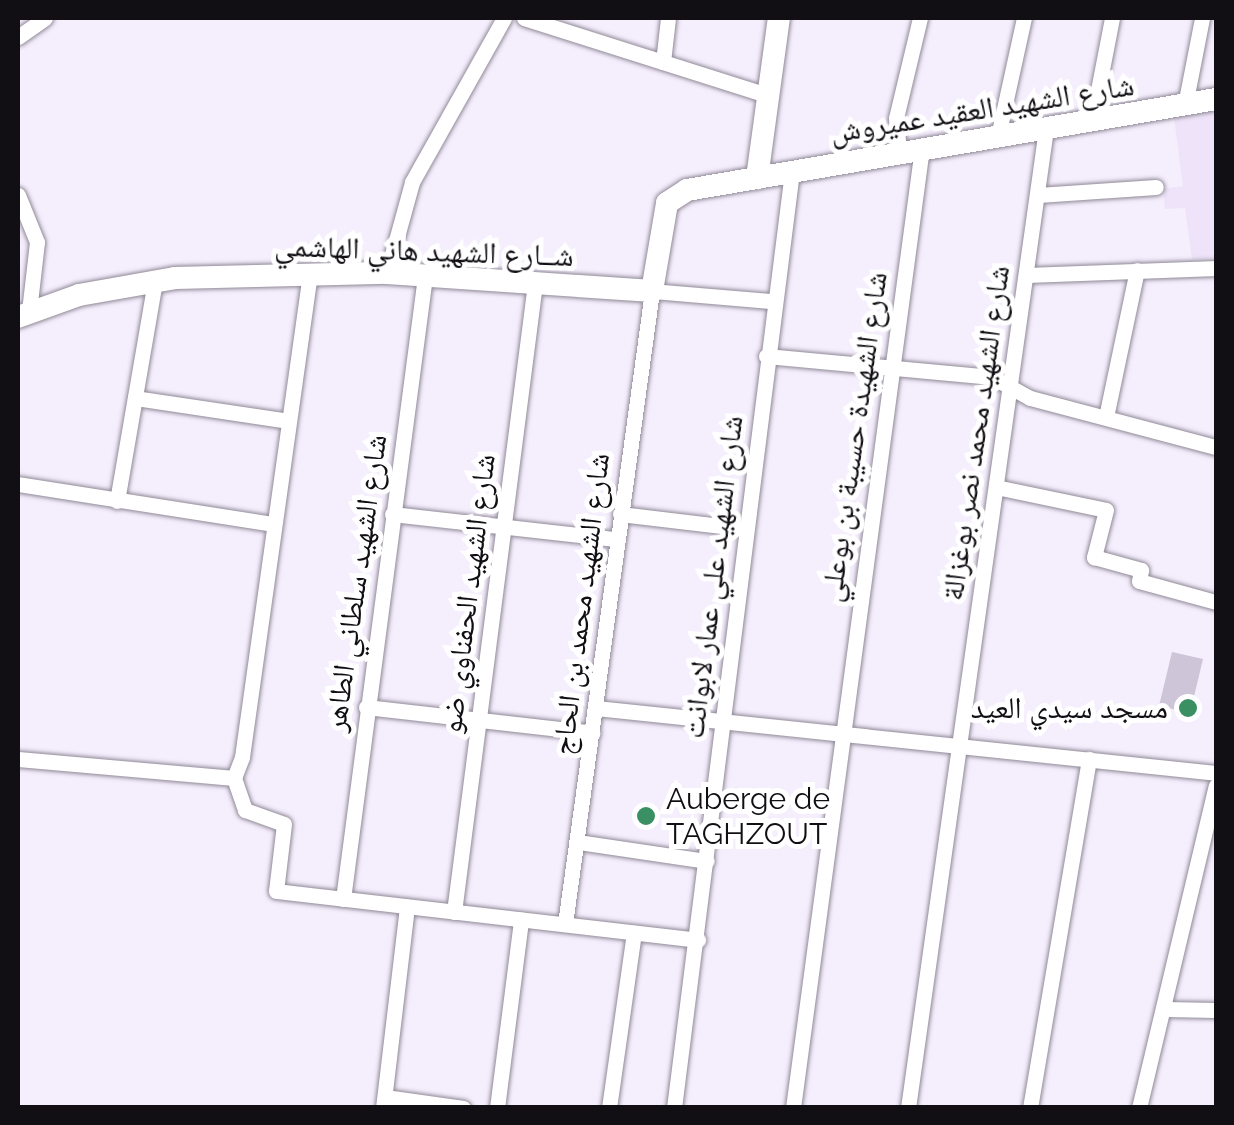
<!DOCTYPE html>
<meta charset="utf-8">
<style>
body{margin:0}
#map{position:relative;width:1234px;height:1125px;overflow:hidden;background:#f5eefd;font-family:Raleway,"Noto Naskh Arabic",sans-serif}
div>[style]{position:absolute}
.built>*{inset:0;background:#eee3f9}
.green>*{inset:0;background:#cec5d8}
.roads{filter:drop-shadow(0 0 2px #908997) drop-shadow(0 0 2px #908997)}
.street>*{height:15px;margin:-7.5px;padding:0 7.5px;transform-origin:7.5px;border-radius:7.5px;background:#fff}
.secondary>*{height:22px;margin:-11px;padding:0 11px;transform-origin:11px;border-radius:11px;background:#fff}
.dots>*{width:28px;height:28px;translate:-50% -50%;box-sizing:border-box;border:5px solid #fff;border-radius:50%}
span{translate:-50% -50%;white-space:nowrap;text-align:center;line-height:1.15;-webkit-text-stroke:10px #fff;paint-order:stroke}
.street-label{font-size:30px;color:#120f14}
.poi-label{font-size:30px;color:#120f14}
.right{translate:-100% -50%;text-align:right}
.left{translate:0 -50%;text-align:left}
.frame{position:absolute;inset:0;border:20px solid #120f14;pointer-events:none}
</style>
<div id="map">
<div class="built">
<i style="clip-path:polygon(1216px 109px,1216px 258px,1192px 259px,1185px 208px,1165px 209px,1163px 189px,1183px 186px,1174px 117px)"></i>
</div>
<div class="green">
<i style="clip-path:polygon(1172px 652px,1203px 659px,1190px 713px,1159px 706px)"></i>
</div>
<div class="roads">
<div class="street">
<i style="left:524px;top:18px;width:258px;rotate:17.6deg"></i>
<i style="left:18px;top:37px;width:33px;rotate:-35deg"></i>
<i style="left:663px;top:62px;width:44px;rotate:-83.5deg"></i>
<i style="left:1185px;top:105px;width:89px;rotate:-78.9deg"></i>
<i style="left:1092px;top:121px;width:105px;rotate:-79deg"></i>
<i style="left:998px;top:136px;width:121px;rotate:-77.6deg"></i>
<i style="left:899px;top:152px;width:34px;rotate:-95deg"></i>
<i style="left:896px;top:118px;width:103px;rotate:-76.5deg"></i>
<i style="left:18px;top:195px;width:51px;rotate:68deg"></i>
<i style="left:37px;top:242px;width:69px;rotate:96.6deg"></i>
<i style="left:1038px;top:195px;width:118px;rotate:-3.9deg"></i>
<i style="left:387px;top:273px;width:94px;rotate:-74.6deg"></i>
<i style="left:412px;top:182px;width:188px;rotate:-60.7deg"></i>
<i style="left:1027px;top:275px;width:189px;rotate:-2.1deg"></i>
<i style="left:766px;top:356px;width:227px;rotate:5.3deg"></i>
<i style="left:992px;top:377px;width:43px;rotate:28.9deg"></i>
<i style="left:1030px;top:398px;width:192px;rotate:14.8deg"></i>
<i style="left:135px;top:398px;width:155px;rotate:8.5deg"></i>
<i style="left:1106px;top:417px;width:150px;rotate:-78.1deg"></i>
<i style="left:18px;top:484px;width:258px;rotate:8.9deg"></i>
<i style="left:996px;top:487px;width:112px;rotate:11.8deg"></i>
<i style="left:1106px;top:510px;width:49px;rotate:104.3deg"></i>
<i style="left:1094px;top:557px;width:49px;rotate:15.5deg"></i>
<i style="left:1141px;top:570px;width:11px;rotate:100deg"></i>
<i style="left:1139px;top:581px;width:80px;rotate:15.3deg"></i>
<i style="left:117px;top:501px;width:224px;rotate:-80.2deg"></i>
<i style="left:392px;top:514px;width:225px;rotate:6.4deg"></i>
<i style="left:620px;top:514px;width:126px;rotate:6.8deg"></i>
<i style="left:366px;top:707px;width:228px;rotate:6.5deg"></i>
<i style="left:596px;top:708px;width:623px;rotate:5.98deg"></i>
<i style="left:18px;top:759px;width:217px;rotate:5deg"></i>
<i style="left:234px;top:778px;width:34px;rotate:71deg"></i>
<i style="left:245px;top:810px;width:41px;rotate:19.7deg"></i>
<i style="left:284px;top:824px;width:67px;rotate:96.8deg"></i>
<i style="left:276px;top:891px;width:425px;rotate:6.6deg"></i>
<i style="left:234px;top:778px;width:22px;rotate:-69deg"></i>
<i style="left:242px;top:757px;width:489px;rotate:-82deg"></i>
<i style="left:578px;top:842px;width:130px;rotate:8.4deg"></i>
<i style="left:343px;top:899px;width:628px;rotate:-82.5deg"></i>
<i style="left:454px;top:912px;width:634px;rotate:-82.66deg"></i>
<i style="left:565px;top:924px;width:639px;rotate:-82.17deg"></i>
<i style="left:652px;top:291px;width:120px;rotate:4.8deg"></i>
<i style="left:1165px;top:1009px;width:51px;rotate:1.1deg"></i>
<i style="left:385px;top:1097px;width:79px;rotate:8deg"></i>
<i style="left:383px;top:1108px;width:203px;rotate:-83.2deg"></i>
<i style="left:497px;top:1108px;width:190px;rotate:-82.7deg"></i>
<i style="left:609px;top:1108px;width:177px;rotate:-81.9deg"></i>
<i style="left:674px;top:1108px;width:944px;rotate:-82.82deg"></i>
<i style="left:793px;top:1108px;width:969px;rotate:-82.35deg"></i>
<i style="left:908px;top:1108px;width:989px;rotate:-81.98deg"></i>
<i style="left:1030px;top:1108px;width:354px;rotate:-80.4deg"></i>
<i style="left:1139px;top:1108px;width:331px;rotate:-76.6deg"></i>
</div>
<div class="secondary">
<i style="left:757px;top:178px;width:162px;rotate:-82.2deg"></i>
<i style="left:18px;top:317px;width:65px;rotate:-19.8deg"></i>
<i style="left:79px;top:295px;width:97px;rotate:-10deg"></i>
<i style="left:175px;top:278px;width:212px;rotate:-1.4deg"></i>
<i style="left:387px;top:273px;width:266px;rotate:3.9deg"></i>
<i style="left:652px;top:291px;width:89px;rotate:-80.3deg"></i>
<i style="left:667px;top:203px;width:24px;rotate:-33deg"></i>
<i style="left:687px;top:190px;width:537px;rotate:-9.76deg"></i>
</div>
</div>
<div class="dots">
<i style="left:1188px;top:708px;background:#3a8f63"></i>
<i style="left:646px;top:816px;background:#3a8f63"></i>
</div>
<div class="street-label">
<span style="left:982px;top:109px;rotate:-9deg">شارع الشهيد العقيد عميروش</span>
<span style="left:424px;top:251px;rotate:2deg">شــارع الشهيد هاني الهاشمي</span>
<span style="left:976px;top:433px;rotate:-82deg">شارع الشهيد محمد نصر بوغزالة</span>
<span style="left:854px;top:437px;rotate:-82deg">شارع الشهيدة حسيبة بن بوعلي</span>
<span style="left:713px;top:577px;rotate:-83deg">شارع الشهيد علي عمار لابوانت</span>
<span style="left:356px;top:583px;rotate:-82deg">شارع الشهيد سلطاني الطاهر</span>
<span style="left:468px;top:594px;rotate:-83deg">شارع الشهيد الحفناوي ضو</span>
<span style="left:581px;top:604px;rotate:-83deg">شارع الشهيد محمد بن الحاج</span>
</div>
<div class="poi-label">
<span class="right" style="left:1168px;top:708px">مسجد سيدي العيد</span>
<span class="left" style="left:666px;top:816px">Auberge de<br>TAGHZOUT</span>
</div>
<div class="frame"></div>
</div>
